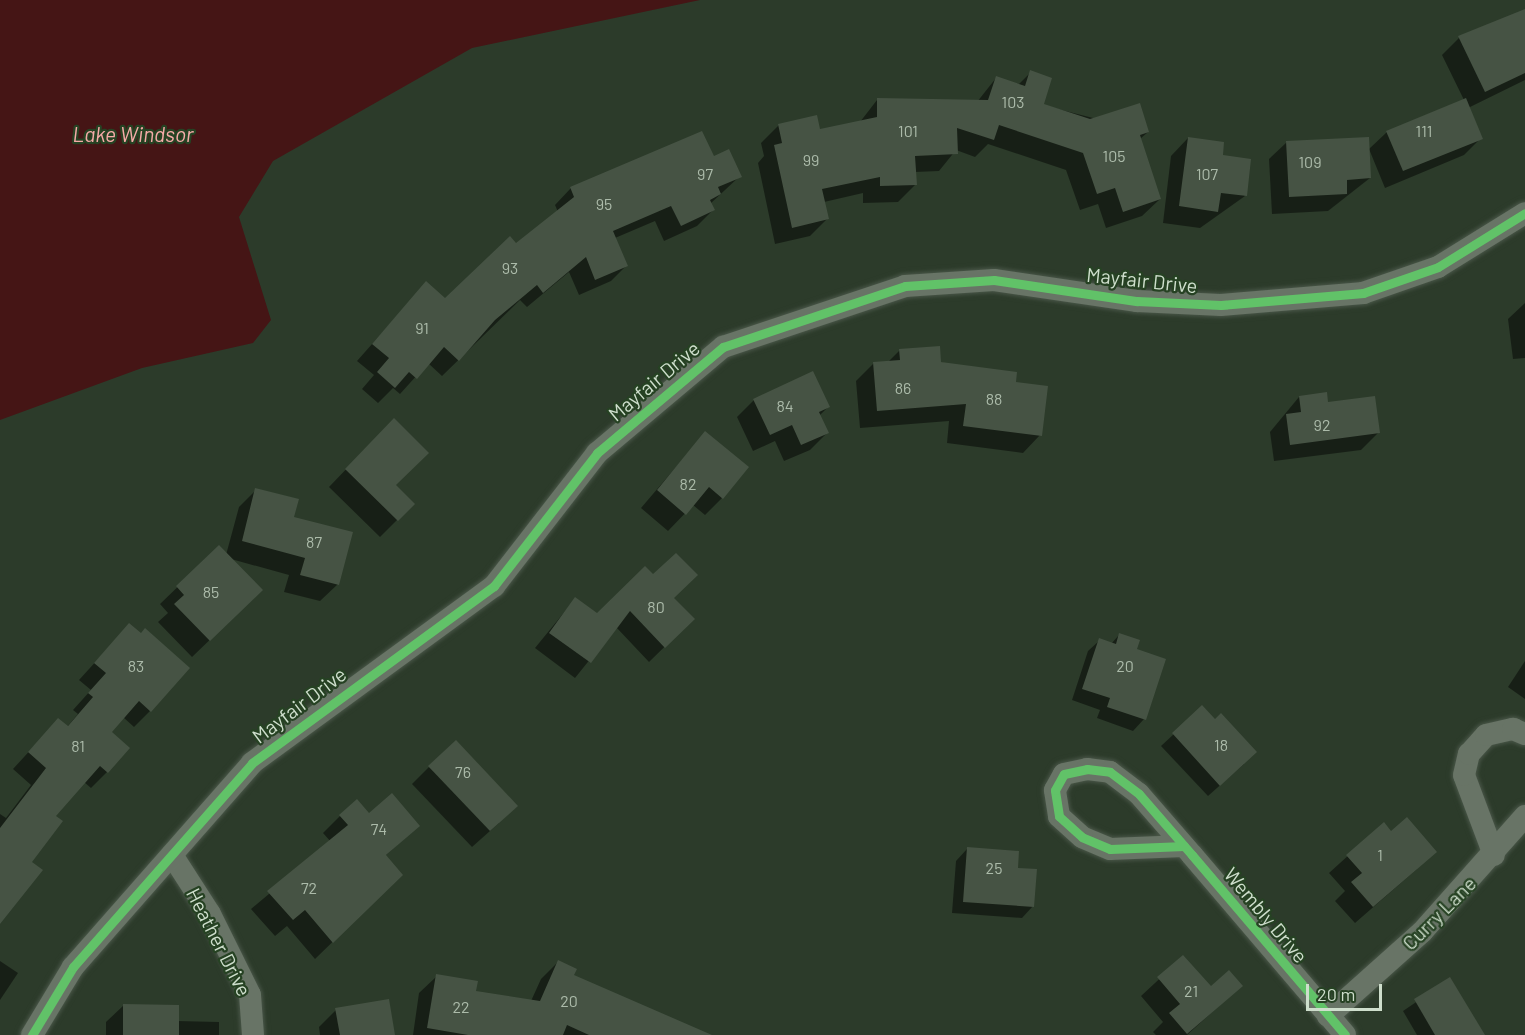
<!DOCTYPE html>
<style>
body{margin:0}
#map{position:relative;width:1525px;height:1035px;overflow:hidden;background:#2c3b2a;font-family:Barlow,sans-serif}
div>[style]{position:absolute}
.water>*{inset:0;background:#451515}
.shadow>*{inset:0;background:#0007}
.building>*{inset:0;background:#465344}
.roads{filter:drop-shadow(0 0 2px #495648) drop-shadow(0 0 2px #495648)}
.minor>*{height:22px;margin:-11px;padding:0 11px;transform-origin:11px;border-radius:11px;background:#687466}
.cycleway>*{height:9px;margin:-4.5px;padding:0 4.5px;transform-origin:4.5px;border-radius:4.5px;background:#61c268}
span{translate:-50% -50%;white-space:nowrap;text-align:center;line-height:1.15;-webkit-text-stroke:4.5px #264223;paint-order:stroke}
.number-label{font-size:16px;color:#acbbaa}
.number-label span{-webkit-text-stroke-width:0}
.street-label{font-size:20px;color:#cedecc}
.water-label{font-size:21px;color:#f6aba8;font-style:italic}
.scale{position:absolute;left:1306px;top:984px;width:76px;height:27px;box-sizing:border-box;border:3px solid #cedecc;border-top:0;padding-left:8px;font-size:18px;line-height:21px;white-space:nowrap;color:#cedecc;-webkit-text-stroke:4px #264223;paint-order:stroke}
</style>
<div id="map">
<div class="water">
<i style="clip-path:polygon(0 0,700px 0,472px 48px,273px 161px,239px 217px,271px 320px,253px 343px,142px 368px,0 420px)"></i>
</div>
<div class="shadow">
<i style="clip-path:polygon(1525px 11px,1525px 80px,1468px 108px,1481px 138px,1464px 155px,1385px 188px,1369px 149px,1387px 132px,1464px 100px,1442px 55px,1459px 38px)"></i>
<i style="clip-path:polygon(1031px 72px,1042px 105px,1148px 132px,1140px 139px,1160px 199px,1142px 216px,1106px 228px,1098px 204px,1080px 210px,1066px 170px,988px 144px,975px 157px,956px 150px,939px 171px,915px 172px,915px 185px,898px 202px,863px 203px,863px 193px,824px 202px,827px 219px,810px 236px,775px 244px,758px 163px,764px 156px,761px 143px,779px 125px,819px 131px,860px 122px,877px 100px,977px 102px,996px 78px,1018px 85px)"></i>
<i style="clip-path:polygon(1188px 138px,1221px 157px,1245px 196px,1200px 228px,1163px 223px,1171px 156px)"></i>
<i style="clip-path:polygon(1287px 142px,1370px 178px,1328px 211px,1272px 214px,1269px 159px)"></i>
<i style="clip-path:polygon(713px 158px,740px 176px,710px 204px,713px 210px,697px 226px,664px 241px,655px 221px,615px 238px,627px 265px,611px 281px,579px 295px,569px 272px,527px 307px,520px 300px,442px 376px,428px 363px,400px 394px,393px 388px,378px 403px,362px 389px,374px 375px,357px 361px,426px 283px,446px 300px,558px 212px,555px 205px,571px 188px)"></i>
<i style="clip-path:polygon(1525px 303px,1525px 358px,1513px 359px,1508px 319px)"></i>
<i style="clip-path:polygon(900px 350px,1014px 384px,1040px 435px,1023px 453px,947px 443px,949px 421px,860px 428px,856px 381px,874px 363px,888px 362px)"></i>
<i style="clip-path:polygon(1299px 397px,1327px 404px,1378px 433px,1361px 450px,1274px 461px,1270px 432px)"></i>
<i style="clip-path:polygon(754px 400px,828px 407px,819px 416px,827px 433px,810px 450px,784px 461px,775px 441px,753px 451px,737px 417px)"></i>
<i style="clip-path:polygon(705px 433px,722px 498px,705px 515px,693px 505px,668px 531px,641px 508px)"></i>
<i style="clip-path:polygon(377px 437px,394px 485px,413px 504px,380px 537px,329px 487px)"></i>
<i style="clip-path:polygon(256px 490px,292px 518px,338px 584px,320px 601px,284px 592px,289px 575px,231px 559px,244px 607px,192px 657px,158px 622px,168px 613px,160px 604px,219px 547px,226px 555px,239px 507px)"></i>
<i style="clip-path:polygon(672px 598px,693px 619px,649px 662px,616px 627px,575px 678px,535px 648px,575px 599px,597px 615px)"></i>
<i style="clip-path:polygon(129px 625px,150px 711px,134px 727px,123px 717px,110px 732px,107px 772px,91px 788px,84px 782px,54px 816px,0 921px,0 814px,6px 818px,31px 785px,13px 769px,58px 720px,67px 727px,78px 714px,73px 710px,91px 690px,79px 680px)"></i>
<i style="clip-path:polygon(1119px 635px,1135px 650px,1144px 719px,1133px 731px,1097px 718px,1100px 710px,1072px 700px,1088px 651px,1100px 640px,1111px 644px)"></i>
<i style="clip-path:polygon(1525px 661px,1525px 699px,1508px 687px)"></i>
<i style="clip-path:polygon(1202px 708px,1244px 764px,1208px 796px,1161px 746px)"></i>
<i style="clip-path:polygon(429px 767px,499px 823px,472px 847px,412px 784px)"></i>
<i style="clip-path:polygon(340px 816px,418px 826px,385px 856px,384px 892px,315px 959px,287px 926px,275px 936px,251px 909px,331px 842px,323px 833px)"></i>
<i style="clip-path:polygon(1383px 824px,1417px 869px,1355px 923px,1335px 901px,1345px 891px,1329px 873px)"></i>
<i style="clip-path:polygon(967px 849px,1017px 869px,1033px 906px,1022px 918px,952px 913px,956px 861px)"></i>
<i style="clip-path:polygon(1183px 957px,1210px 988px,1241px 986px,1187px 1035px,1156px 1035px,1153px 1032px,1163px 1022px,1141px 996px)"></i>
<i style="clip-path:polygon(0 961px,18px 973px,0 1000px)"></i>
<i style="clip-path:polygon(558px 962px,572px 976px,705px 1035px,413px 1035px,419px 993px,437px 976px,475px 992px,531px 1001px,541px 979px)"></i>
<i style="clip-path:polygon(1450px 979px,1483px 1035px,1417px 1035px,1403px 1011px)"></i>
<i style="clip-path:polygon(124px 1005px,177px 1021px,219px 1022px,219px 1035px,106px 1035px,106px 1022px)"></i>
<i style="clip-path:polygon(336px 1010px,393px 1035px,320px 1035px,319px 1027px)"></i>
</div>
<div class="building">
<i style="clip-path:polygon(1525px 9px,1525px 73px,1485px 92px,1458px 36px)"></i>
<i style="clip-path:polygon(1030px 70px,1052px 78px,1044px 104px,1090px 119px,1140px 103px,1149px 132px,1140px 135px,1161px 199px,1123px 212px,1115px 188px,1097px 194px,1083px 153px,999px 125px,994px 140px,957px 128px,958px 154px,915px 156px,917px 185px,880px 186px,880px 177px,822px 189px,829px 219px,792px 228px,774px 145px,782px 143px,778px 124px,817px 115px,820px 129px,877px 117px,877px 98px,988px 100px,996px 76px,1025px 86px)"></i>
<i style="clip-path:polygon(1466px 98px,1483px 139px,1403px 171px,1386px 131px)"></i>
<i style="clip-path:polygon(702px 131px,714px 156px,729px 149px,742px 177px,718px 187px,721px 194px,710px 200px,715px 210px,681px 226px,671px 206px,613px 231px,628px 266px,595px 280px,586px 257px,543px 293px,537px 285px,495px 320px,459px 361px,444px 347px,417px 379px,409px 372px,395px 388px,377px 372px,389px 358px,372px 344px,426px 281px,445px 298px,510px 236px,516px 243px,574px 197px,570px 187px)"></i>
<i style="clip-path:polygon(1188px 137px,1224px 142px,1223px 155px,1251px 159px,1247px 196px,1221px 193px,1218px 212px,1179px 206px)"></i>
<i style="clip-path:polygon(1369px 137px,1371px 178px,1347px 180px,1347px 194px,1289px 197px,1286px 141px)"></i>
<i style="clip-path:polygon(940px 346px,941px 362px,1017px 372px,1016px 382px,1048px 386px,1042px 436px,963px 426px,966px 404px,877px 411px,873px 362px,900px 360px,899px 349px)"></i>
<i style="clip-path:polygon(813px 371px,830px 407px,819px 412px,829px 433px,801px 445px,792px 425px,770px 435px,753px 399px)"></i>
<i style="clip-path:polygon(1327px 392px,1328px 402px,1375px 396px,1380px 433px,1290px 445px,1286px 414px,1301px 412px,1299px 396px)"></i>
<i style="clip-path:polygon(394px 418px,429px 453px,396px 485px,415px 504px,398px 521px,345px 469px)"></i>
<i style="clip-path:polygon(705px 431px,749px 467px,723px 499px,709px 487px,686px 515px,657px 490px)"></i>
<i style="clip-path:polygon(255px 488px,299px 499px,294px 517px,353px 532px,339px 585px,300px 575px,305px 558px,242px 541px)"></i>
<i style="clip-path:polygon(219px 545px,263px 590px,210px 641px,174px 604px,184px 595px,176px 586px)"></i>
<i style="clip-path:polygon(676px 553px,698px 575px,674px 598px,695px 619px,665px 648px,630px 611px,591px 663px,549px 633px,575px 597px,597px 613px,645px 566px,653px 574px)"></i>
<i style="clip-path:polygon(129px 623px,141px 633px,145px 628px,190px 668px,151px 712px,139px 701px,112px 732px,130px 748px,108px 773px,100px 766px,56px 816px,63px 821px,32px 862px,43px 870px,0 924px,0 828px,46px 768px,28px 752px,58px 718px,68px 726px,93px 697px,88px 693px,106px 673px,94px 663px)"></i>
<i style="clip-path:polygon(1119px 633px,1140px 640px,1137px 649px,1166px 659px,1146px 720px,1107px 707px,1110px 698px,1082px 689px,1099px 638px,1116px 644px)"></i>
<i style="clip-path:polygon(1202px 705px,1215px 719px,1221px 713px,1257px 752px,1220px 786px,1172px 733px)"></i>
<i style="clip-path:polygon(456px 740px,518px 806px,490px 831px,428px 766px)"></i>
<i style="clip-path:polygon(392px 793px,420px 826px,386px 855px,403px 875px,333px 943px,305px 910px,293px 920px,267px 891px,348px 825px,339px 815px,357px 799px,369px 813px)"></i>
<i style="clip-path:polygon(1407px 817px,1437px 852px,1373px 907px,1351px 882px,1362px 873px,1346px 855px,1384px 822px,1391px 831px)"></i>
<i style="clip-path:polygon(967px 847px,1019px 851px,1018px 868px,1037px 869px,1034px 907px,963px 902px)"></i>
<i style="clip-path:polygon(1183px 955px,1211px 986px,1229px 970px,1243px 986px,1187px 1034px,1169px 1013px,1180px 1004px,1157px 977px)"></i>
<i style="clip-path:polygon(558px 960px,577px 969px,574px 975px,712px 1035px,589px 1035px,567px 1025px,563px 1035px,468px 1035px,427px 1028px,436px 974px,478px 981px,476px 991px,540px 1001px)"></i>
<i style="clip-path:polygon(1450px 977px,1485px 1035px,1435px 1035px,1414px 999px)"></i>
<i style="clip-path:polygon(389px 999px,395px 1035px,340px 1035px,335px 1008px)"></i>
<i style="clip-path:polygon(123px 1004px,179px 1005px,179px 1035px,123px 1035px)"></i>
</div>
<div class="roads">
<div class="minor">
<i style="left:1184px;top:846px;width:74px;rotate:177.7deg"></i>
<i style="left:1110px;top:849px;width:30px;rotate:-157deg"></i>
<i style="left:1082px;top:837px;width:31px;rotate:-138deg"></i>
<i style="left:1059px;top:816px;width:26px;rotate:-99deg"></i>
<i style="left:1055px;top:790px;width:18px;rotate:-61deg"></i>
<i style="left:1064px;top:774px;width:24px;rotate:-12deg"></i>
<i style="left:1087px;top:769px;width:23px;rotate:7deg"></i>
<i style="left:1110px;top:772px;width:36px;rotate:37deg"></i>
<i style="left:1139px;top:794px;width:81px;rotate:49deg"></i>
<i style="left:1192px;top:855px;width:236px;rotate:49.6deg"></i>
<i style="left:172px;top:855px;width:70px;rotate:57.2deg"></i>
<i style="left:210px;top:914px;width:90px;rotate:63.7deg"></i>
<i style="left:250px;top:995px;width:40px;rotate:85.7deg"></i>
<i style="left:1494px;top:855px;width:85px;rotate:-110.6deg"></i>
<i style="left:1464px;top:775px;width:22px;rotate:-77deg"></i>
<i style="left:1469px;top:754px;width:25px;rotate:-48deg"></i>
<i style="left:1486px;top:735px;width:28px;rotate:-13deg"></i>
<i style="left:1513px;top:729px;width:13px;rotate:23deg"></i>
<i style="left:1328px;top:1016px;width:126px;rotate:-41.8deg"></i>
<i style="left:1422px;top:932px;width:155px;rotate:-48.4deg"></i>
<i style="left:32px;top:1035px;width:79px;rotate:-58.9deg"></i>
<i style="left:73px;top:967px;width:271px;rotate:-48.7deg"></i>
<i style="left:252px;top:763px;width:300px;rotate:-36.2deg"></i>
<i style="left:494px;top:586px;width:168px;rotate:-52.2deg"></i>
<i style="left:597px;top:453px;width:165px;rotate:-40.1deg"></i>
<i style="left:723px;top:347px;width:192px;rotate:-18.5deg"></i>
<i style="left:905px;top:286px;width:89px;rotate:-3.9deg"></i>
<i style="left:994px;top:280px;width:145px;rotate:8.4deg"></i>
<i style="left:1137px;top:301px;width:84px;rotate:2.7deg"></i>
<i style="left:1221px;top:305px;width:143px;rotate:-4.8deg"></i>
<i style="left:1363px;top:293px;width:79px;rotate:-19.1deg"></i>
<i style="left:1438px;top:267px;width:102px;rotate:-31.8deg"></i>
</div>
</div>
<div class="cycleway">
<i style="left:1184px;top:846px;width:74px;rotate:177.7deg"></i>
<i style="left:1110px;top:849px;width:30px;rotate:-157deg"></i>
<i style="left:1082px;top:837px;width:31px;rotate:-138deg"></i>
<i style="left:1059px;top:816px;width:26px;rotate:-99deg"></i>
<i style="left:1055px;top:790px;width:18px;rotate:-61deg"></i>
<i style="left:1064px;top:774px;width:24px;rotate:-12deg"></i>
<i style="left:1087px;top:769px;width:23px;rotate:7deg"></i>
<i style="left:1110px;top:772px;width:36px;rotate:37deg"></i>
<i style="left:1139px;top:794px;width:81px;rotate:49deg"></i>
<i style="left:1192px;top:855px;width:236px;rotate:49.6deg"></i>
<i style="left:32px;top:1035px;width:79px;rotate:-58.9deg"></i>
<i style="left:73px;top:967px;width:271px;rotate:-48.7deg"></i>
<i style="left:252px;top:763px;width:300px;rotate:-36.2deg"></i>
<i style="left:494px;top:586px;width:168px;rotate:-52.2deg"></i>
<i style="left:597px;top:453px;width:165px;rotate:-40.1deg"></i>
<i style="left:723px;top:347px;width:192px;rotate:-18.5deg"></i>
<i style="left:905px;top:286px;width:89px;rotate:-3.9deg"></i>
<i style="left:994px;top:280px;width:145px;rotate:8.4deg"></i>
<i style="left:1137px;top:301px;width:84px;rotate:2.7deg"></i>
<i style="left:1221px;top:305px;width:143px;rotate:-4.8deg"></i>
<i style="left:1363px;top:293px;width:79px;rotate:-19.1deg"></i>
<i style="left:1438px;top:267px;width:102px;rotate:-31.8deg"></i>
</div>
<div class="number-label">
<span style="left:1013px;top:102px">103</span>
<span style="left:908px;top:131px">101</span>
<span style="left:1424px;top:131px">111</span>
<span style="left:1114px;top:156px">105</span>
<span style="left:811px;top:160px">99</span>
<span style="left:1310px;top:162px">109</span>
<span style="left:705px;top:174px">97</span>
<span style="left:1207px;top:174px">107</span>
<span style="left:604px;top:204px">95</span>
<span style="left:510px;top:268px">93</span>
<span style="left:422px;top:328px">91</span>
<span style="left:903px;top:388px">86</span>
<span style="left:994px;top:399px">88</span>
<span style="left:785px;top:406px">84</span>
<span style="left:1322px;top:425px">92</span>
<span style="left:688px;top:484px">82</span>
<span style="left:314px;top:542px">87</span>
<span style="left:211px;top:592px">85</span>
<span style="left:656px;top:607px">80</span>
<span style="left:136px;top:666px">83</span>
<span style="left:1125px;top:666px">20</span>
<span style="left:1221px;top:745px">18</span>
<span style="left:78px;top:746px">81</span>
<span style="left:463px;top:772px">76</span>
<span style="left:379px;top:829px">74</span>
<span style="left:1380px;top:855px">1</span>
<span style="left:994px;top:868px">25</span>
<span style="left:309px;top:888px">72</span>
<span style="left:1191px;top:991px">21</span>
<span style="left:569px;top:1001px">20</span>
<span style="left:461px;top:1007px">22</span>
</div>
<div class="street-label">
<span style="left:1142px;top:280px;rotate:6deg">Mayfair Drive</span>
<span style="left:654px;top:381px;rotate:-40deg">Mayfair Drive</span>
<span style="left:299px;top:705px;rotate:-37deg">Mayfair Drive</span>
<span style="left:1439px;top:913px;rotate:-45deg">Curry Lane</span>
<span style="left:1266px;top:915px;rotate:50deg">Wembly Drive</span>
<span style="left:219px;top:942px;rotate:63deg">Heather Drive</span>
</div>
<div class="water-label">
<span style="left:133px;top:134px">Lake Windsor</span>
</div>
<div class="scale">20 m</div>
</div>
